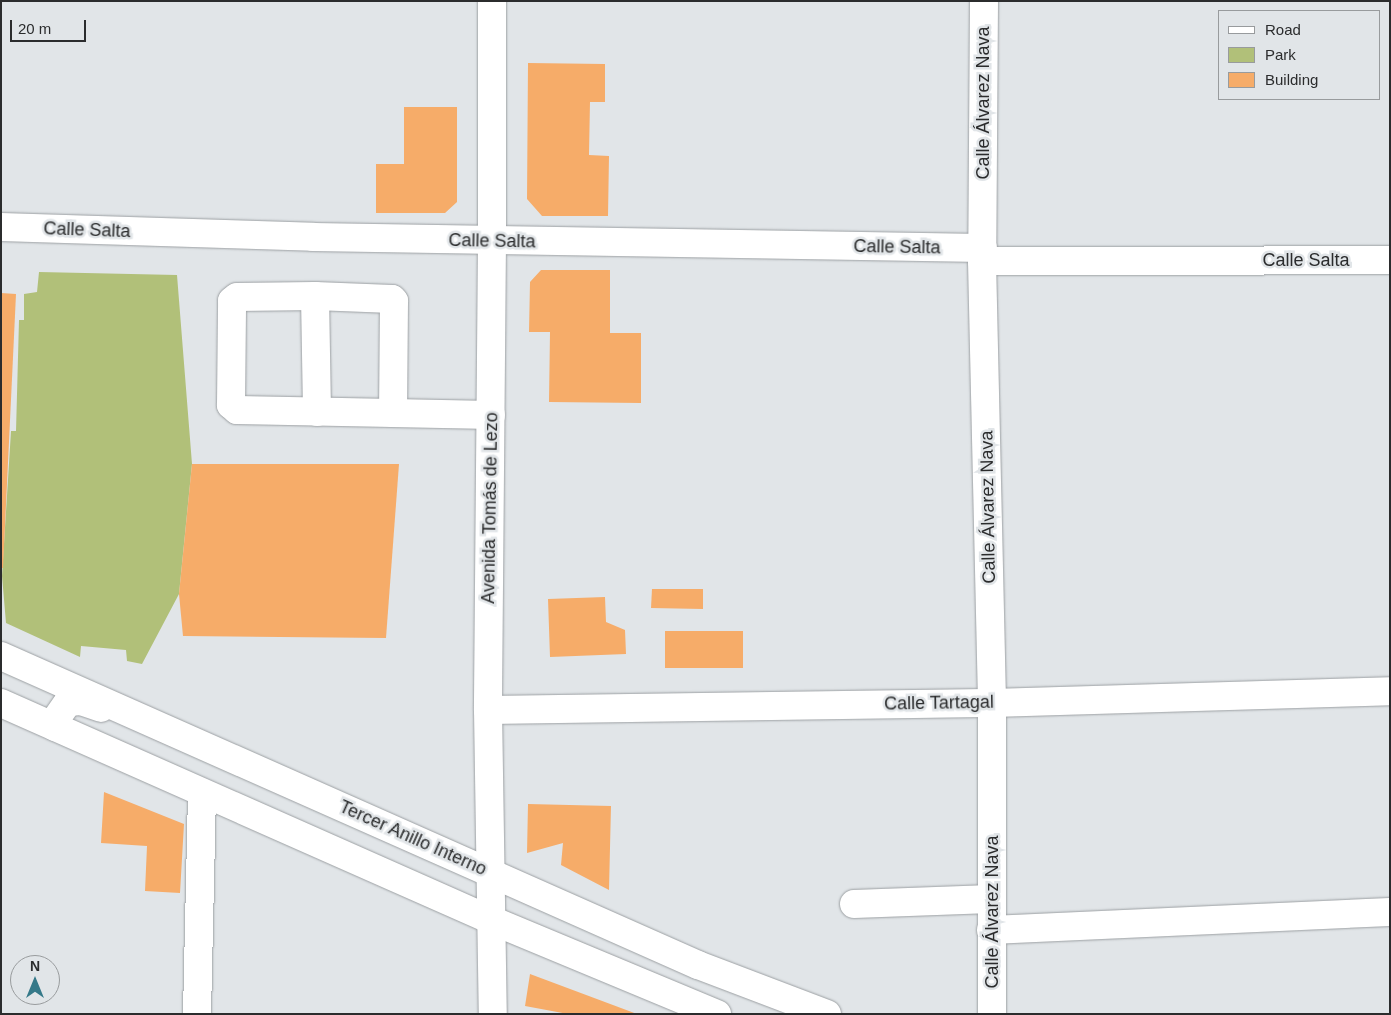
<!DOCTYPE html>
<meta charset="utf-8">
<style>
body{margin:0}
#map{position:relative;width:1391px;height:1015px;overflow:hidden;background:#e1e5e8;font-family:Helvetica,sans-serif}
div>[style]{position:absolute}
.green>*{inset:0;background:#b1c079}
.building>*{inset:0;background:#f6ac69}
.roads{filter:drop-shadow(0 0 1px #9ca0a3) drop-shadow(0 0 1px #9ca0a3)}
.minor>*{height:28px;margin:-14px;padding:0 14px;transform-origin:14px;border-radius:14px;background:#fff}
.major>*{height:28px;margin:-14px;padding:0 14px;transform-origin:14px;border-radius:14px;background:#fff}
span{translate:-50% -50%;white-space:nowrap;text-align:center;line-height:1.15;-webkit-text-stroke:5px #e1e5e8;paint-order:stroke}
.street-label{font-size:18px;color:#2b2c2d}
.frame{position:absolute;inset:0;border:2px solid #2b2c2d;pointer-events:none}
.legend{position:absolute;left:1218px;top:10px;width:162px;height:90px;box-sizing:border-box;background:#e1e5e8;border:1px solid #989b9d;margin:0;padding:6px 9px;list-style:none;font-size:15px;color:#2b2c2d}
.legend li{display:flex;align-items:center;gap:10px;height:25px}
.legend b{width:25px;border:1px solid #989b9d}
.north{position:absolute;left:10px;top:955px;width:50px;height:50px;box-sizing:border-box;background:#e1e5e8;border:1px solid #989b9d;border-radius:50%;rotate:0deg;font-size:14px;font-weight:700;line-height:20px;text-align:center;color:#2b2c2d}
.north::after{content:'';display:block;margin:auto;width:18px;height:22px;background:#357989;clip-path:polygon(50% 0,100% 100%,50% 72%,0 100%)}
.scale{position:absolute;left:10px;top:20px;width:76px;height:22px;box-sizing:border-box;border:2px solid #2b2c2d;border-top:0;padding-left:6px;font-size:15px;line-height:18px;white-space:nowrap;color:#2b2c2d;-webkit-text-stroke:4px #e1e5e8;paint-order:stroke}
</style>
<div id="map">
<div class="green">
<i style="clip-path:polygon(39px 272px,177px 275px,192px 464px,179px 594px,142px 664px,127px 661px,126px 650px,81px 646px,80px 657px,6px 623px,2px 576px,11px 431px,16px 431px,19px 320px,24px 320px,24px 294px,37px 292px)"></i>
</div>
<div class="building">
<i style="clip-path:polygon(528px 63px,605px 64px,605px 102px,590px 102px,589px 155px,609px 156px,608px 216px,542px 216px,527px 199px)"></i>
<i style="clip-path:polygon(404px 107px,457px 107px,457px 202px,445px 213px,376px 213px,376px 164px,404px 164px)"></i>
<i style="clip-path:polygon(541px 270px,610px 270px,610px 333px,641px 333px,641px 403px,549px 402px,550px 332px,529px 332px,530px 282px)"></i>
<i style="clip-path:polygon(1px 293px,16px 294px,3px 568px,1px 568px)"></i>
<i style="clip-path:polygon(192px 464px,399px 464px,386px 638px,183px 636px,179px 594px)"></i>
<i style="clip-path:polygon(652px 589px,703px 589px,703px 609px,651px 608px)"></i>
<i style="clip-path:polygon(605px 597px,606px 622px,625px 630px,626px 654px,550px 657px,548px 599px)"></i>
<i style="clip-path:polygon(665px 631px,743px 631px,743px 668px,665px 668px)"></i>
<i style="clip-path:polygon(104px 792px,184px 824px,180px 893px,145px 891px,147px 846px,101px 843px)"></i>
<i style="clip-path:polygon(528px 804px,611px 806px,609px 890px,561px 865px,563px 843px,527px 853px)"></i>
<i style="clip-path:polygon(530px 974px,637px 1014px,568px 1014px,525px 1006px)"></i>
</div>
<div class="roads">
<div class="minor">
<i style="left:492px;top:1px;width:240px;rotate:90deg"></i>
<i style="left:492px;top:241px;width:469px;rotate:90.5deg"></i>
<i style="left:488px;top:710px;width:304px;rotate:89.1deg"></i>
<i style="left:984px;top:1px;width:260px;rotate:90.4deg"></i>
<i style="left:982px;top:261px;width:442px;rotate:88.7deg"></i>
<i style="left:992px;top:703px;width:311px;rotate:90deg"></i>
<i style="left:1px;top:227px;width:312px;rotate:1.8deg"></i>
<i style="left:313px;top:237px;width:670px;rotate:0.94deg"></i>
<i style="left:982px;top:261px;width:408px;rotate:-0.1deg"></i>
<i style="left:315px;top:296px;width:77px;rotate:2.2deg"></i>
<i style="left:392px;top:299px;width:3px;rotate:45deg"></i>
<i style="left:394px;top:301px;width:112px;rotate:90.5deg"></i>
<i style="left:393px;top:413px;width:156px;rotate:-178.9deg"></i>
<i style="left:237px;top:410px;width:8px;rotate:-140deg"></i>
<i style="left:231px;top:405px;width:104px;rotate:-89.4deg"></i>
<i style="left:232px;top:301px;width:6px;rotate:-39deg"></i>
<i style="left:237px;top:297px;width:78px;rotate:-0.7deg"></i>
<i style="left:315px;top:296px;width:116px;rotate:89deg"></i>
<i style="left:393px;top:413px;width:98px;rotate:1.2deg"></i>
<i style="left:488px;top:710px;width:504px;rotate:-0.8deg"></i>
<i style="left:992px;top:703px;width:398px;rotate:-1.7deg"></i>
<i style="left:854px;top:904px;width:137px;rotate:-2.1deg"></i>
<i style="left:991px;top:930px;width:399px;rotate:-2.6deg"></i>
<i style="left:197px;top:1014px;width:221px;rotate:-88.7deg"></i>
</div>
<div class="major">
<i style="left:1px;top:656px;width:762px;rotate:23.91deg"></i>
<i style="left:698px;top:965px;width:138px;rotate:20.8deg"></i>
<i style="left:1px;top:703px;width:536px;rotate:23.89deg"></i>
<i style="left:491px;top:920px;width:245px;rotate:22.6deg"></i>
<i style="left:55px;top:727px;width:8px;rotate:-83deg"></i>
<i style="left:56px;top:719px;width:21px;rotate:-55deg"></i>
<i style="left:68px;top:702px;width:13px;rotate:-4deg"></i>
<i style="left:81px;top:701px;width:21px;rotate:19deg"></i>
</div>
</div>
<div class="street-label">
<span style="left:983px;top:103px;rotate:-90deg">Calle Álvarez Nava</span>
<span style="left:87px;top:230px;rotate:2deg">Calle Salta</span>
<span style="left:492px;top:241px;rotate:1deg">Calle Salta</span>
<span style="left:897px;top:247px;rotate:1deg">Calle Salta</span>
<span style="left:1306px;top:260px">Calle Salta</span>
<span style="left:988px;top:507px;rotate:-91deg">Calle Álvarez Nava</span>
<span style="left:490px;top:508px;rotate:-89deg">Avenida Tomás de Lezo</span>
<span style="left:939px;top:703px;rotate:-1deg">Calle Tartagal</span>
<span style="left:413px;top:838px;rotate:24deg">Tercer Anillo Interno</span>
<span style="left:992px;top:912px;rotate:-90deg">Calle Álvarez Nava</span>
</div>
<div class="frame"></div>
<ul class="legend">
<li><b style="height:6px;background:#fff"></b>Road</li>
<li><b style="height:14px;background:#b1c079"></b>Park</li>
<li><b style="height:14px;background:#f6ac69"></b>Building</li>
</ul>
<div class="north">N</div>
<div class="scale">20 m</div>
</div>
